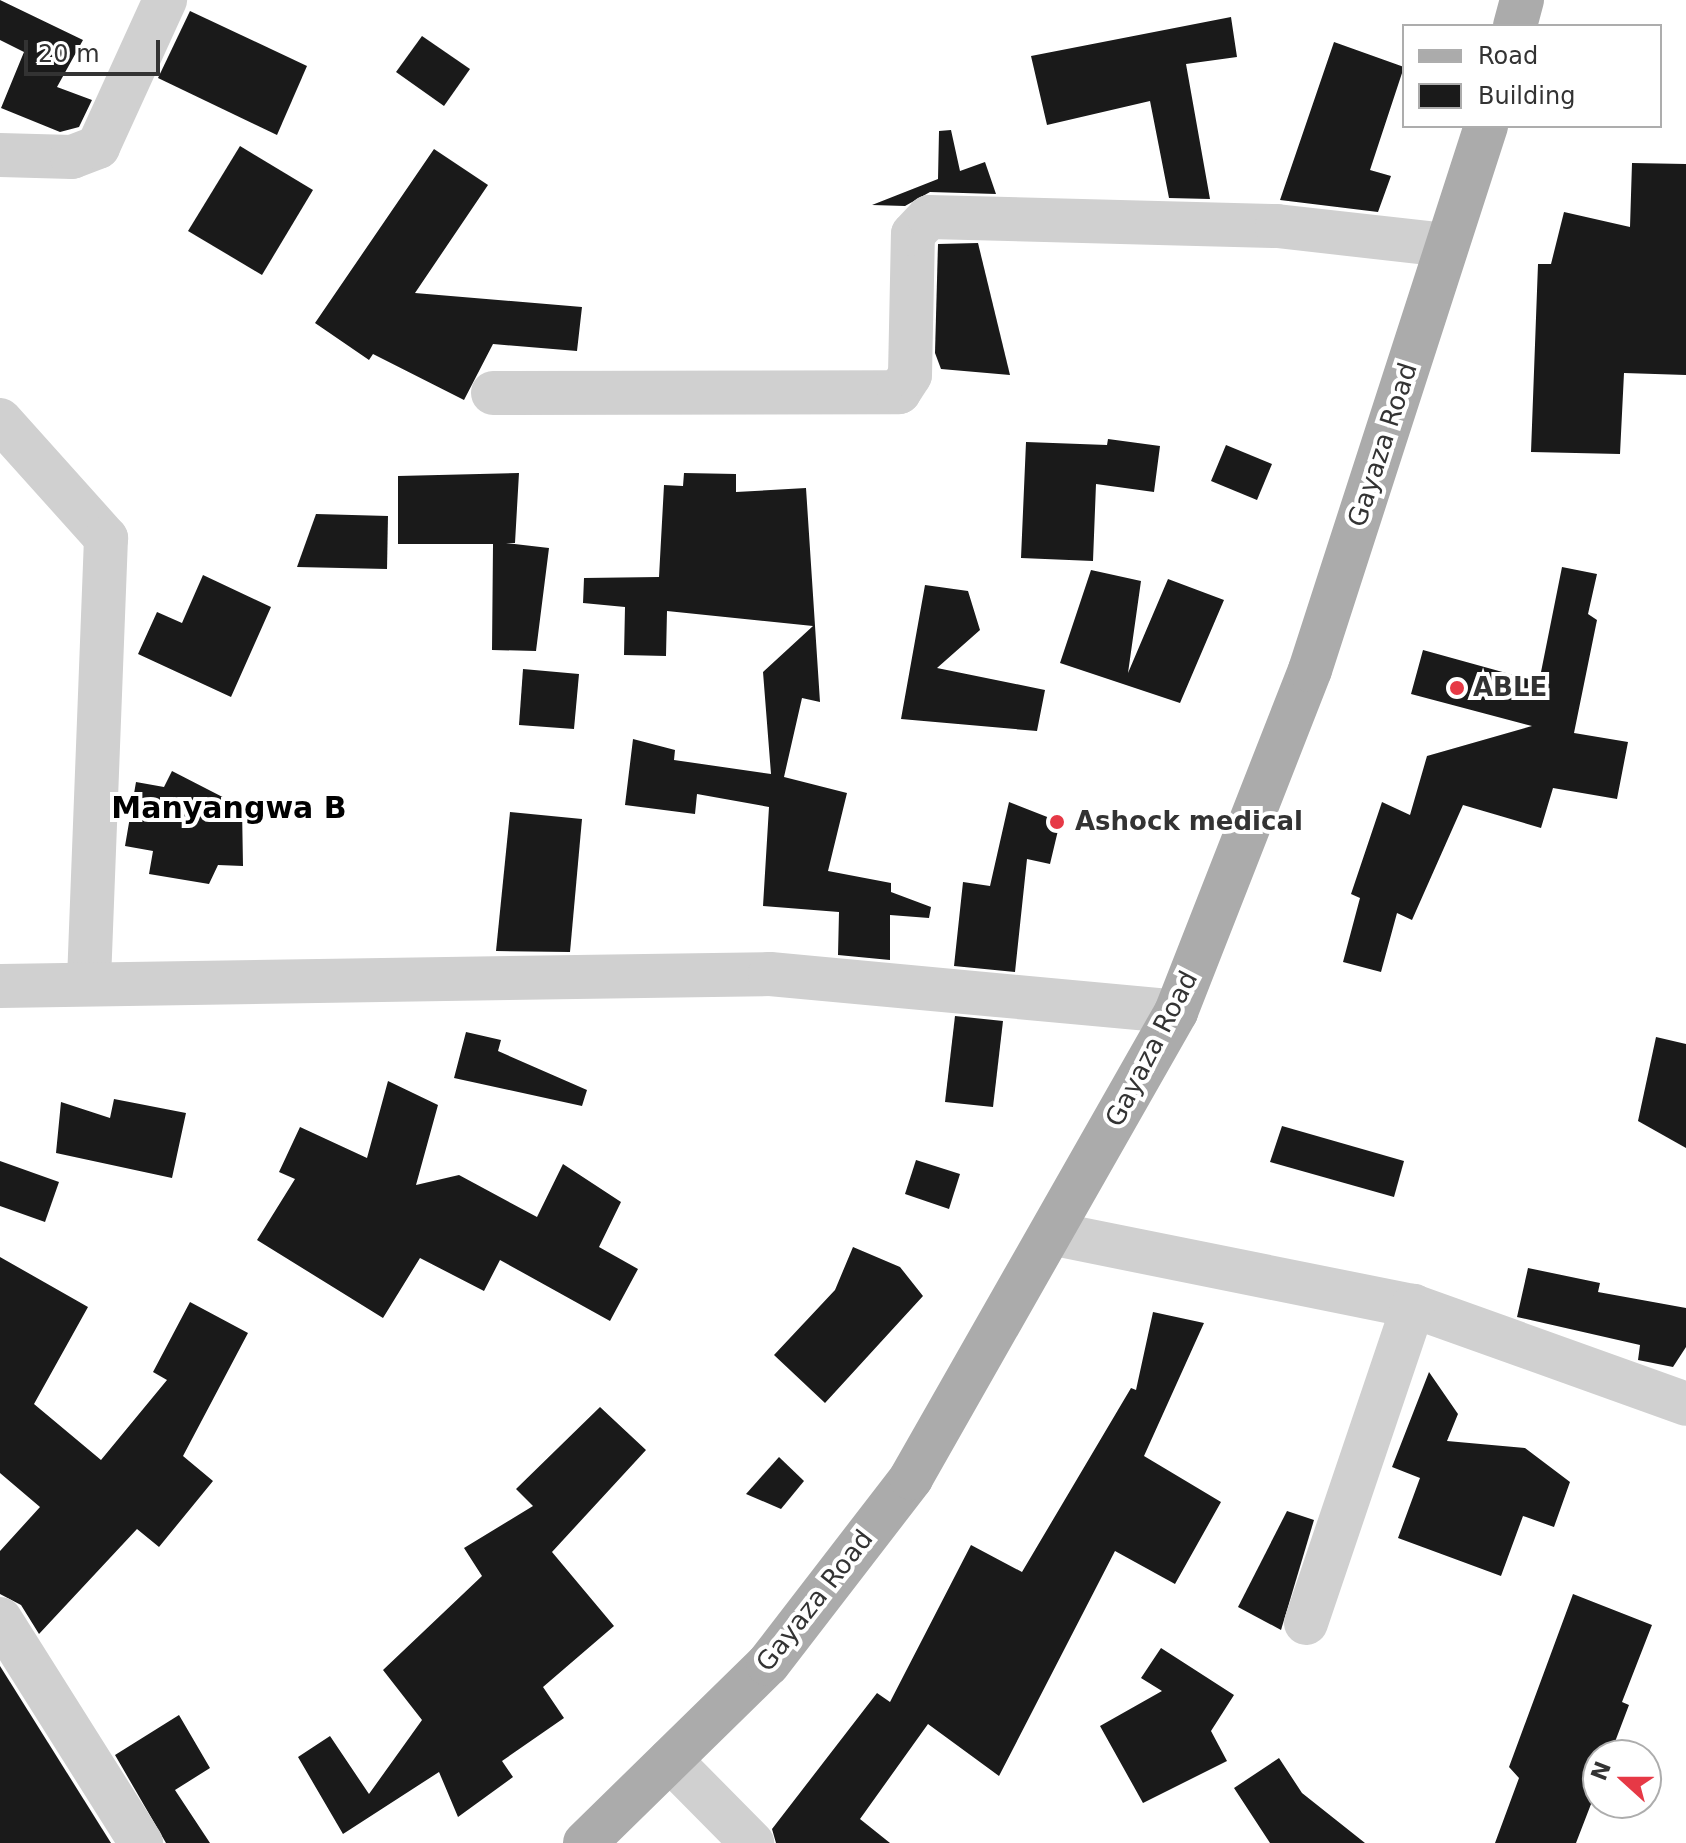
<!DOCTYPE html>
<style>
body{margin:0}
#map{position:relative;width:1686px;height:1843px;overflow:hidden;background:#fff;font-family:"DejaVu Sans",sans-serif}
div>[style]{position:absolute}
.building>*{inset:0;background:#1a1a1a}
.minor>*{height:44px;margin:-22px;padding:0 22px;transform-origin:22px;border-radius:22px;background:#d0d0d0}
.primary>*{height:44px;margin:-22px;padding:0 22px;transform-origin:22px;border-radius:22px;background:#ababab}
.dots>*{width:22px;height:22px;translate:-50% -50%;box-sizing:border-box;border:4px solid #fff;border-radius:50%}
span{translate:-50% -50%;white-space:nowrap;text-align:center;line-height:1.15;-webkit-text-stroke:8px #fff;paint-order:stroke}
.street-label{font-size:26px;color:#333}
.poi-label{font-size:26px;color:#333;font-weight:700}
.left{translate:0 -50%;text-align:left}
.quarter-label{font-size:30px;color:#000;font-weight:700}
.legend{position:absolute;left:1402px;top:24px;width:260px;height:104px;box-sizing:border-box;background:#fff;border:2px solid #adadad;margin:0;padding:10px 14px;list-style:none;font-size:24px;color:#333}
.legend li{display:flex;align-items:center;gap:16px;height:40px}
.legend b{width:40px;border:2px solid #adadad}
.north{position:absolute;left:1582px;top:1739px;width:80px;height:80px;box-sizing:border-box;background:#fff;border:2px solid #adadad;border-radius:50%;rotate:291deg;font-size:22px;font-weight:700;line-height:32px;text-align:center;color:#333}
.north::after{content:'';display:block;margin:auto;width:28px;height:36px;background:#e63946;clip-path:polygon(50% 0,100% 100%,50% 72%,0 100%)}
.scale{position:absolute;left:24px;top:40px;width:136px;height:36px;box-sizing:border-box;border:4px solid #333;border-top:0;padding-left:10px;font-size:24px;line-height:28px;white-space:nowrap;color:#333;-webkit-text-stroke:6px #fff;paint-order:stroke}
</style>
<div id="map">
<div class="building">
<i style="clip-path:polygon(0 0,83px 40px,57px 87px,92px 100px,79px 127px,60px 132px,1px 108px,24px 52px,0 40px)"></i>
<i style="clip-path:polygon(190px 11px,307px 66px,277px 135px,158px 78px)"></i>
<i style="clip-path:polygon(1231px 17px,1237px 57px,1186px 64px,1210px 199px,1169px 198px,1150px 101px,1047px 125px,1031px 56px)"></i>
<i style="clip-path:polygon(422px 36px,470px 69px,444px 106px,396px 72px)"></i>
<i style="clip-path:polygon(1334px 42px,1404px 67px,1370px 170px,1391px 176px,1378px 212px,1280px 200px)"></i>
<i style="clip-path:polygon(951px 130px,960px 171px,985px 162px,996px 194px,930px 192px,905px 206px,872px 205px,938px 179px,939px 131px)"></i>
<i style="clip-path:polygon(240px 146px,313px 190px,262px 275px,188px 231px)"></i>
<i style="clip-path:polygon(434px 149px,488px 185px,415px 293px,582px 307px,577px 351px,493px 344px,464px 400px,373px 354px,369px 360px,315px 323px)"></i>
<i style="clip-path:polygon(1632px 163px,1686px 164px,1686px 375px,1624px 373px,1620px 454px,1531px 452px,1538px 264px,1551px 264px,1564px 212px,1630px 227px)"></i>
<i style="clip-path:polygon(978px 243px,1010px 375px,941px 369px,935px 353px,938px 244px)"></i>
<i style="clip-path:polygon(1108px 439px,1160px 446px,1154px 492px,1096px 484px,1093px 561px,1021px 558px,1026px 442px,1107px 445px)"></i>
<i style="clip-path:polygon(1226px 445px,1272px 464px,1257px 500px,1211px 481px)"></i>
<i style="clip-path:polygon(519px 473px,515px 543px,506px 543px,549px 548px,536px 651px,492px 650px,493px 544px,398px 544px,398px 476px)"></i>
<i style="clip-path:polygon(684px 473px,736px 474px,736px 492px,806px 488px,820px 702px,802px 698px,784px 777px,847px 793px,828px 871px,891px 883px,891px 892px,931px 907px,929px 918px,890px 915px,890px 960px,838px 955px,839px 912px,763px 906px,769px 807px,697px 794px,695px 814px,625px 805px,633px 739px,675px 750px,674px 760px,771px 774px,763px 672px,813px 626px,667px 611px,666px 656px,624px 655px,625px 607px,583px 603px,584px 578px,659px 577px,664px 485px,683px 486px)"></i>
<i style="clip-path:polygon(316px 514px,388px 516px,387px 569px,297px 567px)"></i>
<i style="clip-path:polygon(1562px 567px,1597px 574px,1588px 614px,1597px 620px,1574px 733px,1628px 742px,1617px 799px,1553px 788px,1541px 828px,1463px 805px,1412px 920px,1397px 913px,1381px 972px,1343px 962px,1360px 898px,1351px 894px,1382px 802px,1410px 815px,1427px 756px,1532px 726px,1411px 694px,1423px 650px,1539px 682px)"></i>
<i style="clip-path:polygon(1091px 570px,1141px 581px,1128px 673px,1168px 579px,1224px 600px,1180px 703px,1060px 663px)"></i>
<i style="clip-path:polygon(203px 575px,271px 607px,231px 697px,138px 654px,157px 612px,182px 623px)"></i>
<i style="clip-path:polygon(925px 585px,968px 591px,980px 630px,937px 668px,1045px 690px,1037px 731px,901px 719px)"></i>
<i style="clip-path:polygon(523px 669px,579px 674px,574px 729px,519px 725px)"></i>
<i style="clip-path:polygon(172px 771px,242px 807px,243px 866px,218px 865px,209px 884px,149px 874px,153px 851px,125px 846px,136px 782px,164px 787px)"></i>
<i style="clip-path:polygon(1009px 802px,1060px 822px,1050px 864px,1027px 859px,1015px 972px,954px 966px,963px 882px,990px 886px)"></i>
<i style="clip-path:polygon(510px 812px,582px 819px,570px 952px,496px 951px)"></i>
<i style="clip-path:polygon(955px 1016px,1003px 1021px,993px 1107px,945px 1102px)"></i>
<i style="clip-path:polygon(466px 1032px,501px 1040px,498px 1051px,587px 1090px,582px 1106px,454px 1078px)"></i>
<i style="clip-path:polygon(1656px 1037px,1686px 1044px,1686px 1148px,1638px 1121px)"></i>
<i style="clip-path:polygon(388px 1081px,438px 1105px,416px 1185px,459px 1175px,537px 1217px,563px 1164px,621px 1202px,599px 1247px,638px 1269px,610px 1321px,500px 1260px,484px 1291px,420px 1258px,383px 1318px,257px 1240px,295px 1179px,279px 1172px,300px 1127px,367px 1158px)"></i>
<i style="clip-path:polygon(114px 1099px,186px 1113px,172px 1178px,56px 1153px,61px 1102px,110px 1118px)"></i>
<i style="clip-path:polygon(1282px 1126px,1404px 1161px,1394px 1197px,1270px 1162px)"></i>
<i style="clip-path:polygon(916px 1160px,960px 1174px,949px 1209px,905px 1194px)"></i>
<i style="clip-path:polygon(0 1161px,59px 1182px,45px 1222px,0 1206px)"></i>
<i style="clip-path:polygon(853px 1247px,900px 1267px,923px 1296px,825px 1403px,774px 1355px,835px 1290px)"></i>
<i style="clip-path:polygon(0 1257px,88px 1307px,34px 1404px,101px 1460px,167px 1380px,153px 1372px,190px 1302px,248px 1333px,183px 1456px,213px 1481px,159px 1547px,137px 1529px,39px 1634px,21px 1605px,0 1594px,0 1551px,40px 1507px,0 1473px)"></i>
<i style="clip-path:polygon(1528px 1268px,1600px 1283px,1598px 1292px,1686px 1308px,1686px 1347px,1673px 1367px,1638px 1360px,1640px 1345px,1517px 1317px)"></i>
<i style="clip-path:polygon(1153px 1312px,1204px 1323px,1144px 1456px,1221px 1502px,1175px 1584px,1115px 1551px,999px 1776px,928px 1724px,860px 1819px,890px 1843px,776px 1843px,772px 1829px,877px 1693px,890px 1702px,971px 1545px,1022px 1572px,1131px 1388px,1136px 1390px)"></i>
<i style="clip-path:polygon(1429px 1372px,1458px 1414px,1447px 1441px,1525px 1448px,1570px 1482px,1554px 1527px,1523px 1516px,1501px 1576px,1398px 1538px,1420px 1478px,1392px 1467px)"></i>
<i style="clip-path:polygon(600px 1407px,646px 1450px,552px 1552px,614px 1626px,543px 1687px,564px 1718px,502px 1761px,513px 1777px,458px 1817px,439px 1772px,343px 1834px,298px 1757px,330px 1736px,369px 1794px,422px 1720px,383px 1670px,482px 1576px,464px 1548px,533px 1506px,516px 1489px)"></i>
<i style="clip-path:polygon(779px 1457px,804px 1481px,781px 1509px,746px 1494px)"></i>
<i style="clip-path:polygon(1287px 1511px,1314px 1520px,1281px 1630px,1238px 1607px)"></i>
<i style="clip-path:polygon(1573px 1594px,1652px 1625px,1622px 1702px,1629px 1705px,1610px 1755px,1598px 1755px,1598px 1786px,1576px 1843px,1495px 1843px,1519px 1778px,1509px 1767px)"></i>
<i style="clip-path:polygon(1161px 1648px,1234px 1695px,1211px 1731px,1227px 1761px,1143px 1803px,1100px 1726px,1162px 1691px,1141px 1678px)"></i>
<i style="clip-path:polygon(0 1666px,111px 1843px,0 1843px)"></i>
<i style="clip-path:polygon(179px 1715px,210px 1768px,175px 1790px,210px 1843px,166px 1843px,115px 1755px)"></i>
<i style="clip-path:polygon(1279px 1758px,1302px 1793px,1365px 1843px,1270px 1843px,1234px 1788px)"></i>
</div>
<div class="minor">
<i style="left:0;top:155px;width:72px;rotate:1.6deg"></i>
<i style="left:72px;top:157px;width:28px;rotate:-21deg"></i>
<i style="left:98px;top:147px;width:162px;rotate:-65.5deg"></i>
<i style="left:493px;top:393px;width:406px;rotate:-0.1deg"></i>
<i style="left:899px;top:392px;width:20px;rotate:-57deg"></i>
<i style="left:910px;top:375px;width:141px;rotate:-88.8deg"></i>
<i style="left:913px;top:234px;width:23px;rotate:-47deg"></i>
<i style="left:929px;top:217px;width:348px;rotate:1.5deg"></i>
<i style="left:1277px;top:226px;width:171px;rotate:6.4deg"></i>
<i style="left:0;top:420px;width:159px;rotate:48.1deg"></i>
<i style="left:106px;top:538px;width:443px;rotate:92.2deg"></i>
<i style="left:0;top:986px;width:770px;rotate:-0.89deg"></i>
<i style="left:770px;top:974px;width:408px;rotate:5.3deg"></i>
<i style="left:1055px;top:1234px;width:365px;rotate:11.4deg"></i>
<i style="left:1413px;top:1306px;width:290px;rotate:19.7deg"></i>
<i style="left:0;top:1619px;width:265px;rotate:57.8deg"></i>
<i style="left:1306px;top:1623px;width:335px;rotate:-71.3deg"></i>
<i style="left:670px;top:1760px;width:117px;rotate:45.3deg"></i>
</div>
<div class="primary">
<i style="left:1515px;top:26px;width:27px;rotate:-75deg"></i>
<i style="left:585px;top:1843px;width:256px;rotate:-44.4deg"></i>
<i style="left:768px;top:1664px;width:235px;rotate:-52.4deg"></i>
<i style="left:911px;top:1478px;width:536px;rotate:-60.37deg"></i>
<i style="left:1176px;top:1012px;width:367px;rotate:-68.6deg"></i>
<i style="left:1310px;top:670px;width:572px;rotate:-72.07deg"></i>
</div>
<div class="dots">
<i style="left:1457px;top:688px;background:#e63946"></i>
<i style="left:1057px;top:822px;background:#e63946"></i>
</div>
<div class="street-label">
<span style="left:1383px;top:445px;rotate:-72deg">Gayaza Road</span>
<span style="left:1152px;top:1049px;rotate:-63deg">Gayaza Road</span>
<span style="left:815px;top:1601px;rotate:-52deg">Gayaza Road</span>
</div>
<div class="poi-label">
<span class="left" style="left:1473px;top:688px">ABLE</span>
<span class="left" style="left:1075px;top:822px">Ashock medical</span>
</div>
<div class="quarter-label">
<span style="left:229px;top:808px">Manyangwa B</span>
</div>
<ul class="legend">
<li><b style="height:10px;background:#ababab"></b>Road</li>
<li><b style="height:22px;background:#1a1a1a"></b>Building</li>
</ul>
<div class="north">N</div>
<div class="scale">20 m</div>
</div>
